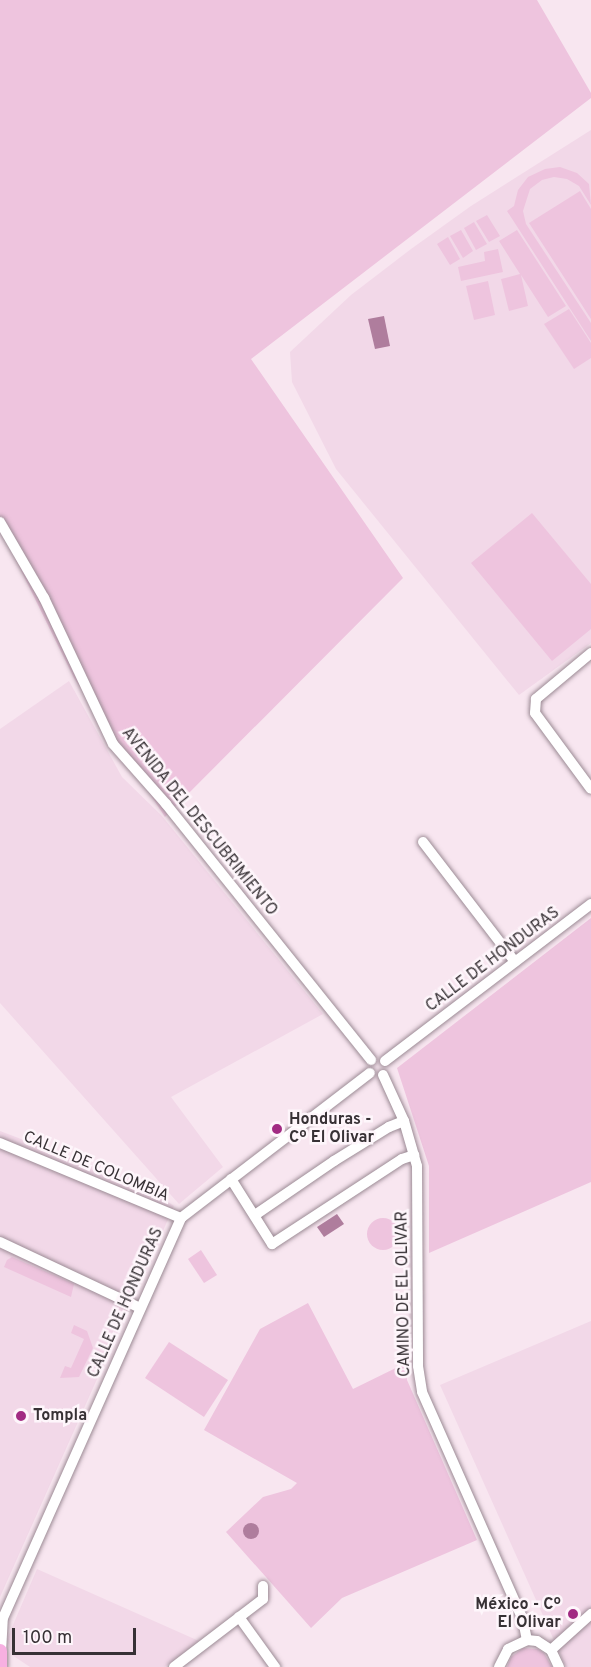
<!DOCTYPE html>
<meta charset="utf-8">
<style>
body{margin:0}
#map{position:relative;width:591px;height:1667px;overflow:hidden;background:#f8e6f0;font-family:Overpass,sans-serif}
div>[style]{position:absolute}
.built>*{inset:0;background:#f2d8e8}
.green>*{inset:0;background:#eec4de}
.round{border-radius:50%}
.water>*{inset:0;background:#af7d9d}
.roads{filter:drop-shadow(0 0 2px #9c8b95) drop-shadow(0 0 2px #9c8b95)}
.minor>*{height:10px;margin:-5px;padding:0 5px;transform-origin:5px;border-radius:5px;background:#fff}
.major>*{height:14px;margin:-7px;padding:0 7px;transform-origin:7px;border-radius:7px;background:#f7b0e1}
.dots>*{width:16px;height:16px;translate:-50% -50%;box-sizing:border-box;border:3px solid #fef6fb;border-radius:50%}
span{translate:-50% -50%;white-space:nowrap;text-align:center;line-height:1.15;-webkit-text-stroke:5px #fef6fb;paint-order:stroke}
.street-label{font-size:16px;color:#373135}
.poi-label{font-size:16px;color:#373135;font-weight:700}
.left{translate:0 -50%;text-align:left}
.right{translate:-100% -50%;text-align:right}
.scale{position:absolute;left:12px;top:1628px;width:124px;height:27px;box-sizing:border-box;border:3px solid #373135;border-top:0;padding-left:8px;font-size:18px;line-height:21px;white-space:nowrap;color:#373135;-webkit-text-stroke:4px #fef6fb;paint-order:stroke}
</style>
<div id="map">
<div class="built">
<i style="clip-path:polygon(591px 130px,591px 643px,519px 695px,336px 469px,292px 382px,290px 352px,351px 295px,411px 249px,471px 206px)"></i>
<i style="clip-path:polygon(69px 681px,122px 777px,162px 816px,323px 1014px,171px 1097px,223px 1167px,179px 1204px,0 1003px,0 729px)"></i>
<i style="clip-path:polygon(0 1131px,144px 1186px,174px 1206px,0 1597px)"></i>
<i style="clip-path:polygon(591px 1321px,591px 1667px,566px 1667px,440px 1385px)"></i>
<i style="clip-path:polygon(37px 1569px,199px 1641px,165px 1667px,30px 1667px,12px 1655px,7px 1639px)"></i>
</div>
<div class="green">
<i style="clip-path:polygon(0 0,537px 0,591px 93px,591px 98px,251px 359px,403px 578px,165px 817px,74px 678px,0 528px)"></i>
<i style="clip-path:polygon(560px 167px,577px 173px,589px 184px,591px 205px,579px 186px,567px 179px,554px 177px,542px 180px,530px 189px,523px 211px,526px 224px,591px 323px,591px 341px,507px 211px,514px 206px,518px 190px,528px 177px,545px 169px)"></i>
<i style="clip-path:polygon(580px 191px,591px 209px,591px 319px,529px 223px)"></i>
<i style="clip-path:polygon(487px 215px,500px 236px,489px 242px,476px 221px)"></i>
<i style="clip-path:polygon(474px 222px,487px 244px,476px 250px,464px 228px)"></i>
<i style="clip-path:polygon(461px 230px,473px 251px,463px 258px,450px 236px)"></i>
<i style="clip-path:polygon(517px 230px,566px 306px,548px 317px,521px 275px,528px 306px,509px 311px,501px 279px,520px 274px,499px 241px)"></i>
<i style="clip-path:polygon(448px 237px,460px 259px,450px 265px,437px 244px)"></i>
<i style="clip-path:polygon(498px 249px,503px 272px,461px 281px,458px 267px,485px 261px,484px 252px)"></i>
<i style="clip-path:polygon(488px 281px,495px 315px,474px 320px,466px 286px)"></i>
<i style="clip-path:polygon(569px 309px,591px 343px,591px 358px,574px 369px,544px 324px)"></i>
<i style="clip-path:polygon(532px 513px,591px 584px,591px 629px,552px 661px,471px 563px)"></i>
<i style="clip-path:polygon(591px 918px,591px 1182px,429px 1253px,429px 1166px,397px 1068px)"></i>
<i class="round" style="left:367px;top:1218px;width:32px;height:32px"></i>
<i style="clip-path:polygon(201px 1250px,217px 1275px,204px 1283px,188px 1259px)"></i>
<i style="clip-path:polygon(12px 1257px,74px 1284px,71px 1297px,4px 1267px,7px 1260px)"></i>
<i style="clip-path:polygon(308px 1303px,353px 1389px,406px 1363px,407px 1380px,477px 1540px,342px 1598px,311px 1628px,226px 1532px,263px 1497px,291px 1489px,297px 1483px,204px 1430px,260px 1329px)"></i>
<i style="clip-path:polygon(74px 1325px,87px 1331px,93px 1348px,79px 1377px,60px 1378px,65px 1366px,71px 1368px,84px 1339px,71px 1333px)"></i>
<i style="clip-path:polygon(169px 1342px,228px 1380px,204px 1417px,145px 1378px)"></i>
<i style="clip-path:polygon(523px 1648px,538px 1649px,544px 1653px,552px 1667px,507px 1667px,511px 1657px)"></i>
</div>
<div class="water">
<i style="clip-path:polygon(384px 316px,390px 346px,375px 349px,368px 319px)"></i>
<i style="clip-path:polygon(337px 1214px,344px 1224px,324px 1237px,317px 1227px)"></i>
<i class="round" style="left:243px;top:1523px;width:16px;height:16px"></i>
</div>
<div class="roads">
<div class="minor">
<i style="left:0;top:522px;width:88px;rotate:59.9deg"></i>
<i style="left:44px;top:598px;width:161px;rotate:64.7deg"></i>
<i style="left:113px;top:744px;width:80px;rotate:48.5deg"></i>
<i style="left:166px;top:804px;width:328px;rotate:51.3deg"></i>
<i style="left:591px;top:653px;width:72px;rotate:140.1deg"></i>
<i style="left:536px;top:699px;width:14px;rotate:94deg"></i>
<i style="left:535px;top:713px;width:94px;rotate:53.6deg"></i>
<i style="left:423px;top:842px;width:151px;rotate:52.5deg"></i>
<i style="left:385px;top:1061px;width:259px;rotate:-37.3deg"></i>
<i style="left:383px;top:1075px;width:51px;rotate:65.5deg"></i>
<i style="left:404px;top:1121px;width:47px;rotate:73.9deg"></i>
<i style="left:417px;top:1166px;width:200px;rotate:89.7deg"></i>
<i style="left:418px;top:1366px;width:26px;rotate:81deg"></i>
<i style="left:422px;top:1392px;width:249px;rotate:66.1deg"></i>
<i style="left:523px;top:1620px;width:20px;rotate:79deg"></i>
<i style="left:0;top:1143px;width:196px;rotate:22.5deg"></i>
<i style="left:231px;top:1179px;width:77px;rotate:57.8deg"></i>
<i style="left:272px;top:1244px;width:155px;rotate:-33.2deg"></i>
<i style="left:402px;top:1159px;width:13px;rotate:-18deg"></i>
<i style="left:255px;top:1215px;width:96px;rotate:-34.4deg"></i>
<i style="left:334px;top:1161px;width:65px;rotate:-31.7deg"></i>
<i style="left:389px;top:1127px;width:16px;rotate:-22deg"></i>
<i style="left:0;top:1242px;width:155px;rotate:25.2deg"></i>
<i style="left:239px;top:1617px;width:62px;rotate:54.2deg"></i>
<i style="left:551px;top:1650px;width:54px;rotate:-42deg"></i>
<i style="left:1px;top:1653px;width:35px;rotate:-87deg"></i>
<i style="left:3px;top:1618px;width:438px;rotate:-66deg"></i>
<i style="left:181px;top:1218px;width:238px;rotate:-37.5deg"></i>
<i style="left:174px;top:1667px;width:112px;rotate:-37.4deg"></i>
<i style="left:263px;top:1599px;width:13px;rotate:-90deg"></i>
<i style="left:499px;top:1667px;width:20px;rotate:-63deg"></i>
<i style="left:508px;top:1649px;width:21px;rotate:-25deg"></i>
<i style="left:527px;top:1640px;width:10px;rotate:6deg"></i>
<i style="left:537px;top:1641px;width:17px;rotate:33deg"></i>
<i style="left:551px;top:1650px;width:19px;rotate:65deg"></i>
</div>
<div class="major">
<i style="left:0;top:1651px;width:16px;rotate:90deg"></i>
</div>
</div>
<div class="dots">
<i style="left:277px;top:1129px;background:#a22b83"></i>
<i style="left:21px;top:1416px;background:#a22b83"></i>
<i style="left:573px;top:1614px;background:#a22b83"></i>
</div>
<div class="street-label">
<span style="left:199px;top:822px;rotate:51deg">AVENIDA DEL DESCUBRIMIENTO</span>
<span style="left:493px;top:960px;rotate:-37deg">CALLE DE HONDURAS</span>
<span style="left:96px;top:1167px;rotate:23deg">CALLE DE COLOMBIA</span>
<span style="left:404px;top:1294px;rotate:-91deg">CAMINO DE EL OLIVAR</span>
<span style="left:126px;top:1303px;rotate:-66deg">CALLE DE HONDURAS</span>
</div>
<div class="poi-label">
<span class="left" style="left:289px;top:1129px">Honduras -<br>Cº El Olivar</span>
<span class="left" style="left:33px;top:1416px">Tompla</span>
<span class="right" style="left:561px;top:1614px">México - Cº<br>El Olivar</span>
</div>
<div class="scale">100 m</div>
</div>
